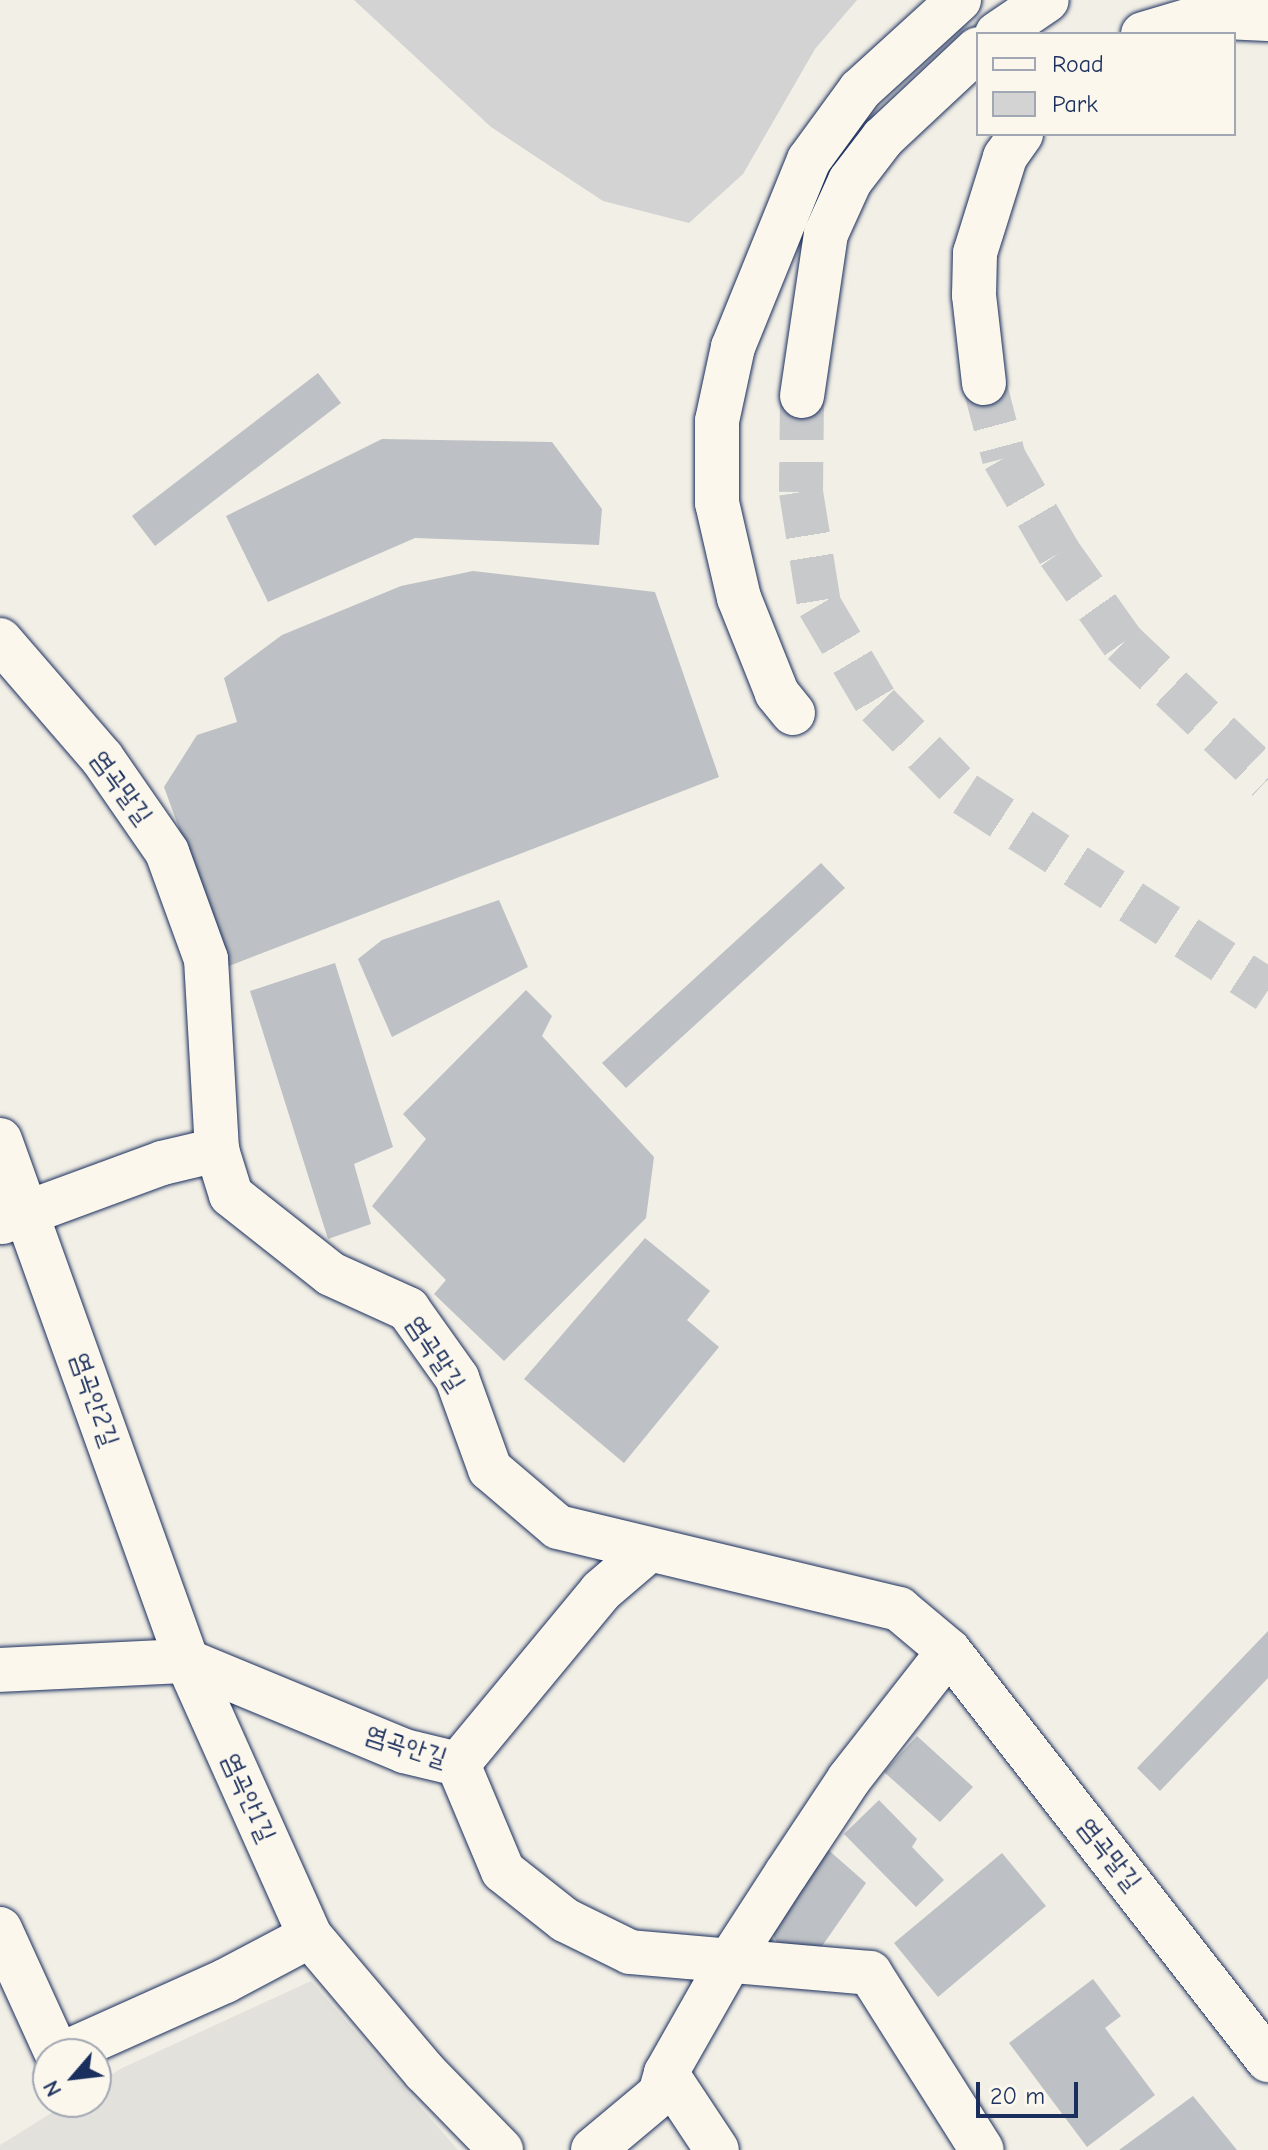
<!DOCTYPE html>
<meta charset="utf-8">
<style>
body{margin:0}
#map{position:relative;width:1268px;height:2150px;overflow:hidden;background:#f2efe6;font-family:"Comic Neue","Poor Story",sans-serif}
div>[style]{position:absolute}
.built>*{inset:0;background:#e2e1dc}
.green>*{inset:0;background:#d2d3d2}
.building>*{inset:0;background:#bdc0c4}
.major-tunnel>*{height:44px;margin-top:-22px;transform-origin:0;background:repeating-linear-gradient(90deg,#c7c9cb 0 44px,transparent 0 66px)}
.roads{filter:drop-shadow(0 0 2px #1b2f5e) drop-shadow(0 0 2px #1b2f5e)}
.minor>*{height:44px;margin:-22px;padding:0 22px;transform-origin:22px;border-radius:22px;background:#fbf7ec}
.major>*{height:44px;margin:-22px;padding:0 22px;transform-origin:22px;border-radius:22px;background:#fbf7ec}
span{translate:-50% -50%;white-space:nowrap;text-align:center;line-height:1.15;-webkit-text-stroke:8px #fbf7ec;paint-order:stroke}
.street-label{font-size:26px;color:#1b2f5e}
.legend{position:absolute;left:976px;top:32px;width:260px;height:104px;box-sizing:border-box;background:#fbf7ec;border:2px solid #a1a7b3;margin:0;padding:10px 14px;list-style:none;font-size:24px;color:#1b2f5e}
.legend li{display:flex;align-items:center;gap:16px;height:40px}
.legend b{width:40px;border:2px solid #a1a7b3}
.north{position:absolute;left:32px;top:2038px;width:80px;height:80px;box-sizing:border-box;background:#fbf7ec;border:2px solid #a1a7b3;border-radius:50%;rotate:242deg;font-size:22px;font-weight:700;line-height:32px;text-align:center;color:#1b2f5e}
.north::after{content:'';display:block;margin:auto;width:28px;height:36px;background:#1b2f5e;clip-path:polygon(50% 0,100% 100%,50% 72%,0 100%)}
.scale{position:absolute;left:976px;top:2082px;width:102px;height:36px;box-sizing:border-box;border:4px solid #1b2f5e;border-top:0;padding-left:10px;font-size:24px;line-height:28px;white-space:nowrap;color:#1b2f5e;-webkit-text-stroke:6px #fbf7ec;paint-order:stroke}
</style>
<div id="map">
<div class="built">
<i style="clip-path:polygon(311px 1981px,458px 2150px,0 2150px,0 2145px,69px 2102px,96px 2102px,96px 2085px,120px 2069px)"></i>
</div>
<div class="green">
<i style="clip-path:polygon(354px 0,857px 0,815px 49px,743px 174px,689px 223px,603px 201px,491px 127px)"></i>
</div>
<div class="building">
<i style="clip-path:polygon(318px 373px,341px 403px,155px 546px,132px 516px)"></i>
<i style="clip-path:polygon(382px 439px,552px 442px,602px 509px,599px 545px,415px 538px,268px 602px,226px 516px)"></i>
<i style="clip-path:polygon(473px 571px,655px 592px,719px 777px,229px 966px,164px 787px,197px 735px,237px 722px,224px 678px,282px 635px,401px 586px)"></i>
<i style="clip-path:polygon(821px 863px,845px 888px,626px 1088px,602px 1063px)"></i>
<i style="clip-path:polygon(499px 900px,528px 967px,392px 1037px,358px 959px,382px 940px)"></i>
<i style="clip-path:polygon(335px 963px,393px 1147px,354px 1164px,371px 1224px,328px 1239px,250px 991px)"></i>
<i style="clip-path:polygon(526px 990px,552px 1016px,542px 1036px,654px 1157px,646px 1218px,504px 1361px,434px 1294px,446px 1280px,372px 1206px,426px 1139px,403px 1114px)"></i>
<i style="clip-path:polygon(645px 1238px,710px 1291px,687px 1320px,719px 1347px,624px 1463px,524px 1379px)"></i>
<i style="clip-path:polygon(1268px 1631px,1268px 1678px,1160px 1791px,1137px 1768px)"></i>
<i style="clip-path:polygon(917px 1736px,973px 1787px,940px 1822px,884px 1772px)"></i>
<i style="clip-path:polygon(879px 1800px,917px 1839px,912px 1847px,944px 1880px,916px 1907px,844px 1834px)"></i>
<i style="clip-path:polygon(825px 1847px,866px 1883px,820px 1949px,777px 1942px,767px 1925px)"></i>
<i style="clip-path:polygon(1002px 1853px,1046px 1906px,938px 1997px,894px 1943px)"></i>
<i style="clip-path:polygon(1093px 1979px,1121px 2016px,1105px 2028px,1155px 2095px,1087px 2147px,1009px 2043px)"></i>
<i style="clip-path:polygon(1193px 2096px,1237px 2150px,1119px 2150px)"></i>
</div>
<div class="major-tunnel">
<i style="left:984px;top:383px;width:78px;rotate:75.1deg"></i>
<i style="left:1004px;top:458px;width:110px;rotate:59.9deg"></i>
<i style="left:1059px;top:553px;width:110px;rotate:54.6deg"></i>
<i style="left:1123px;top:643px;width:199px;rotate:43.4deg"></i>
<i style="left:802px;top:396px;width:96px;rotate:90.6deg"></i>
<i style="left:801px;top:492px;width:114px;rotate:80.9deg"></i>
<i style="left:819px;top:605px;width:116px;rotate:59.5deg"></i>
<i style="left:878px;top:705px;width:124px;rotate:45.7deg"></i>
<i style="left:965px;top:794px;width:361px;rotate:33deg"></i>
</div>
<div class="roads">
<div class="minor">
<i style="left:0;top:640px;width:156px;rotate:49.2deg"></i>
<i style="left:102px;top:758px;width:114px;rotate:55.3deg"></i>
<i style="left:167px;top:852px;width:114px;rotate:70deg"></i>
<i style="left:206px;top:959px;width:191px;rotate:86.7deg"></i>
<i style="left:217px;top:1150px;width:47px;rotate:72.7deg"></i>
<i style="left:231px;top:1195px;width:127px;rotate:38.3deg"></i>
<i style="left:331px;top:1274px;width:85px;rotate:24.4deg"></i>
<i style="left:408px;top:1309px;width:85px;rotate:54.6deg"></i>
<i style="left:457px;top:1378px;width:97px;rotate:70.1deg"></i>
<i style="left:490px;top:1469px;width:89px;rotate:40.5deg"></i>
<i style="left:558px;top:1527px;width:351px;rotate:13.5deg"></i>
<i style="left:899px;top:1609px;width:65px;rotate:40deg"></i>
<i style="left:949px;top:1651px;width:519px;rotate:52.05deg"></i>
<i style="left:793px;top:713px;width:26px;rotate:-129deg"></i>
<i style="left:777px;top:693px;width:102px;rotate:-111.8deg"></i>
<i style="left:739px;top:598px;width:98px;rotate:-103deg"></i>
<i style="left:717px;top:503px;width:82px;rotate:-90deg"></i>
<i style="left:717px;top:421px;width:76px;rotate:-77.8deg"></i>
<i style="left:733px;top:347px;width:202px;rotate:-67.9deg"></i>
<i style="left:809px;top:160px;width:87px;rotate:-53.9deg"></i>
<i style="left:860px;top:90px;width:134px;rotate:-42.3deg"></i>
<i style="left:0;top:1140px;width:554px;rotate:70.26deg"></i>
<i style="left:187px;top:1661px;width:301px;rotate:65.9deg"></i>
<i style="left:310px;top:1936px;width:178px;rotate:49.8deg"></i>
<i style="left:425px;top:2072px;width:109px;rotate:45.7deg"></i>
<i style="left:2px;top:1222px;width:171px;rotate:-20.2deg"></i>
<i style="left:162px;top:1163px;width:57px;rotate:-13.3deg"></i>
<i style="left:0;top:1670px;width:187px;rotate:-2.8deg"></i>
<i style="left:187px;top:1661px;width:235px;rotate:22.5deg"></i>
<i style="left:404px;top:1751px;width:56px;rotate:13.5deg"></i>
<i style="left:458px;top:1764px;width:116px;rotate:67.2deg"></i>
<i style="left:503px;top:1871px;width:79px;rotate:38.3deg"></i>
<i style="left:565px;top:1920px;width:72px;rotate:26.2deg"></i>
<i style="left:630px;top:1952px;width:241px;rotate:5deg"></i>
<i style="left:870px;top:1973px;width:209px;rotate:57.7deg"></i>
<i style="left:458px;top:1764px;width:224px;rotate:-50.4deg"></i>
<i style="left:601px;top:1591px;width:63px;rotate:-40.5deg"></i>
<i style="left:0;top:1929px;width:137px;rotate:65.5deg"></i>
<i style="left:62px;top:2054px;width:179px;rotate:-24.1deg"></i>
<i style="left:225px;top:1981px;width:96px;rotate:-27.9deg"></i>
<i style="left:666px;top:2073px;width:92px;rotate:56.5deg"></i>
<i style="left:593px;top:2150px;width:87px;rotate:-39.9deg"></i>
<i style="left:660px;top:2094px;width:22px;rotate:-74deg"></i>
<i style="left:666px;top:2073px;width:128px;rotate:-60.4deg"></i>
<i style="left:729px;top:1962px;width:105px;rotate:-57.1deg"></i>
<i style="left:786px;top:1874px;width:114px;rotate:-56.4deg"></i>
<i style="left:849px;top:1779px;width:162px;rotate:-52deg"></i>
</div>
<div class="major">
<i style="left:997px;top:34px;width:60px;rotate:-34.2deg"></i>
<i style="left:1143px;top:34px;width:64px;rotate:-16.4deg"></i>
<i style="left:1204px;top:16px;width:64px;rotate:2.7deg"></i>
<i style="left:984px;top:383px;width:89px;rotate:-96.5deg"></i>
<i style="left:974px;top:295px;width:42px;rotate:-88.6deg"></i>
<i style="left:975px;top:253px;width:101px;rotate:-72.6deg"></i>
<i style="left:1005px;top:157px;width:28px;rotate:-55deg"></i>
<i style="left:802px;top:396px;width:164px;rotate:-81.6deg"></i>
<i style="left:826px;top:234px;width:58px;rotate:-65.6deg"></i>
<i style="left:850px;top:181px;width:54px;rotate:-52.5deg"></i>
<i style="left:883px;top:138px;width:130px;rotate:-43.1deg"></i>
</div>
</div>
<div class="street-label">
<span style="left:121px;top:788px;rotate:54deg">염곡말길</span>
<span style="left:435px;top:1354px;rotate:57deg">염곡말길</span>
<span style="left:94px;top:1400px;rotate:71deg">염곡안2길</span>
<span style="left:406px;top:1747px;rotate:18deg">염곡안길</span>
<span style="left:248px;top:1798px;rotate:66deg">염곡안1길</span>
<span style="left:1109px;top:1855px;rotate:52deg">염곡말길</span>
</div>
<ul class="legend">
<li><b style="height:10px;background:#fbf7ec"></b>Road</li>
<li><b style="height:22px;background:#d2d3d2"></b>Park</li>
</ul>
<div class="north">N</div>
<div class="scale">20 m</div>
</div>
